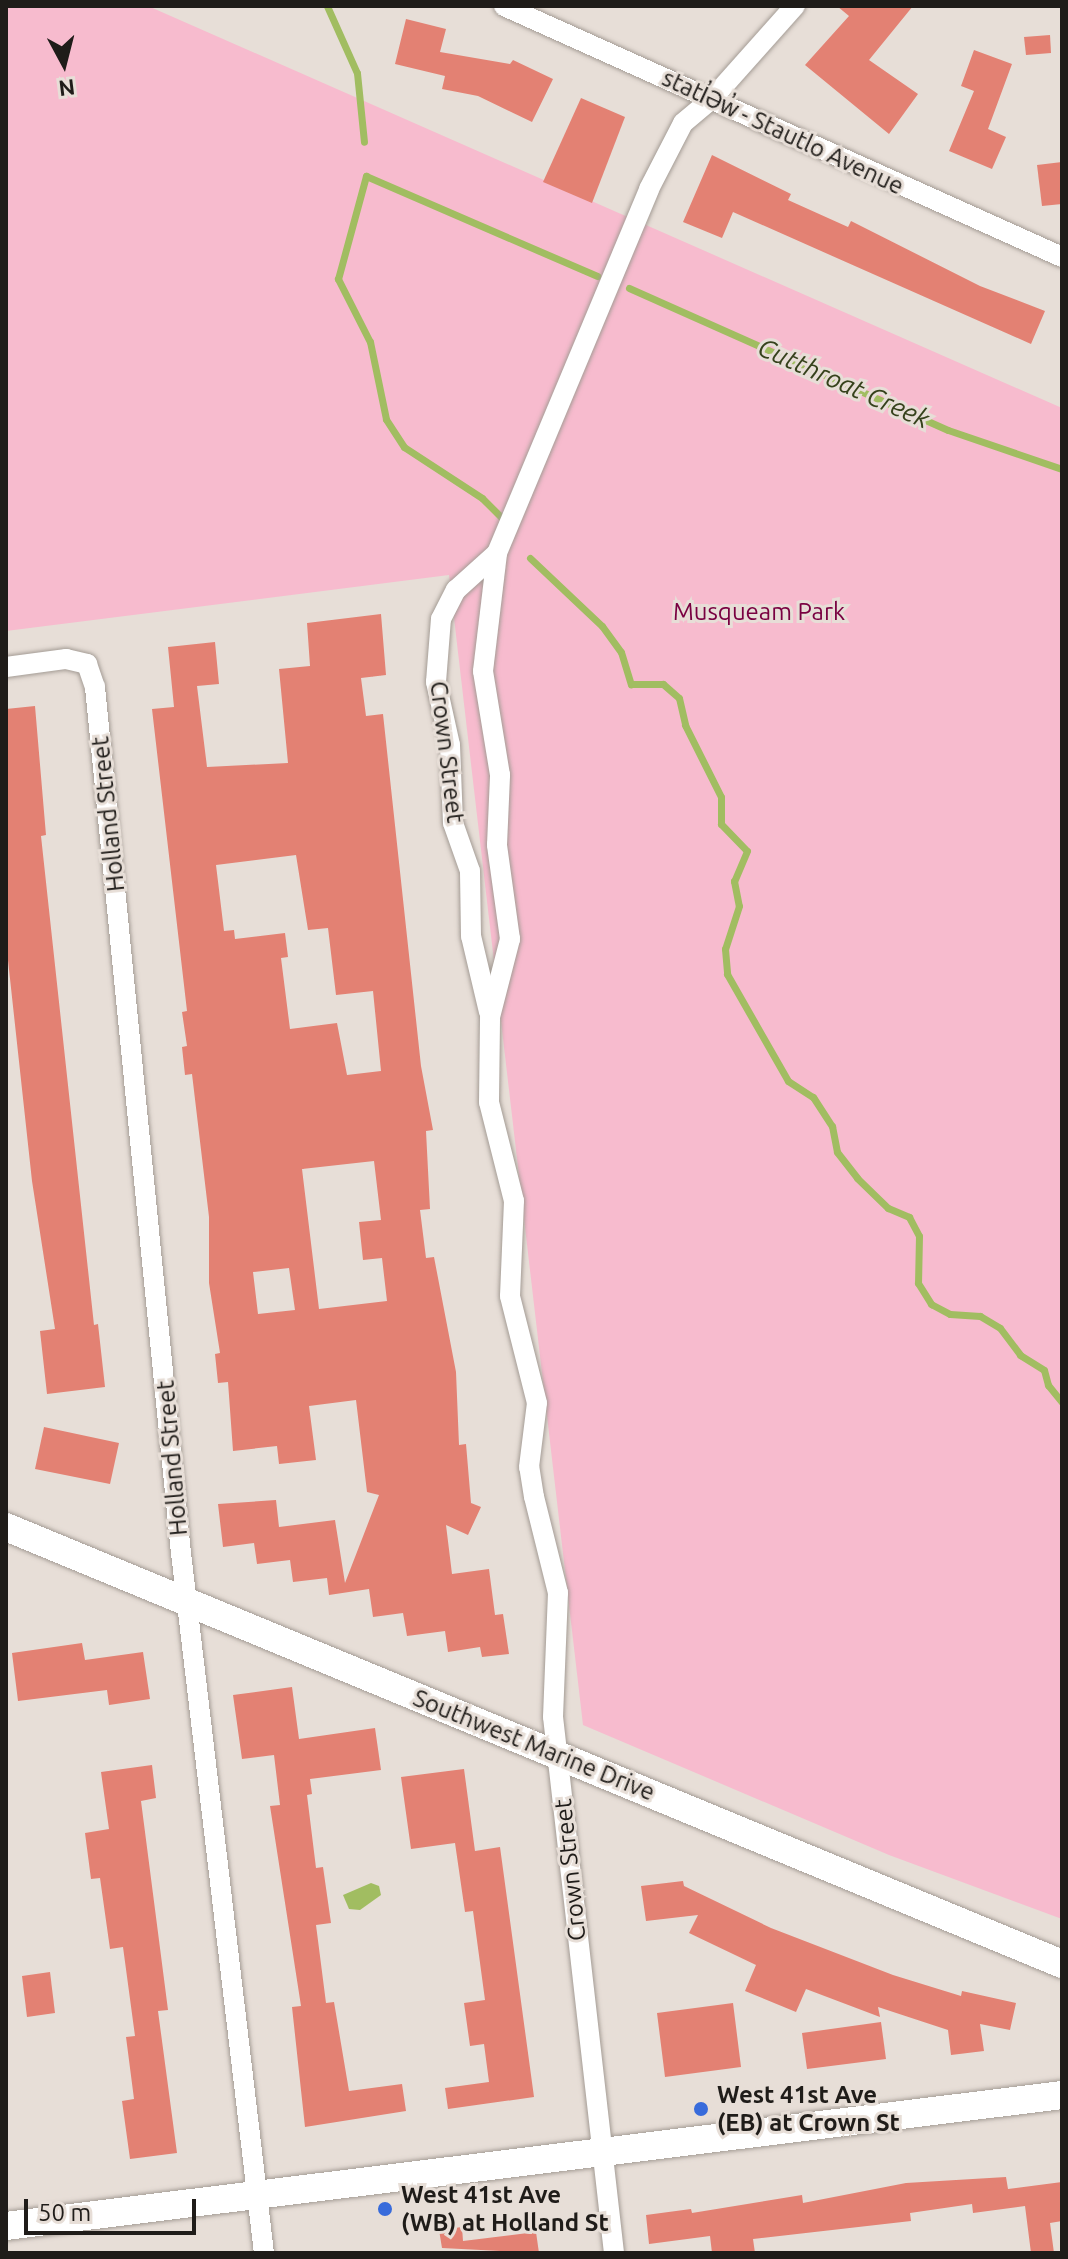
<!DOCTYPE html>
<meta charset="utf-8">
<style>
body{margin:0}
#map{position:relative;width:1068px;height:2259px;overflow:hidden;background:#e7ded7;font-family:Ubuntu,sans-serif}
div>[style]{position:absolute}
.green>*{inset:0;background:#f7bbce}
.water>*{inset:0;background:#a1bd61}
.stream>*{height:7px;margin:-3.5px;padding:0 3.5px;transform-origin:3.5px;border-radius:3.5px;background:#a1bd61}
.building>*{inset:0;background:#e38173}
.roads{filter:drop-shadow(0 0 2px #a49c95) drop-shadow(0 0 2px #a49c95)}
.street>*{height:20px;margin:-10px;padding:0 10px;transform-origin:10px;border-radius:10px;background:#fff}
.secondary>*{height:28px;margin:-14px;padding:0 14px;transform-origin:14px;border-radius:14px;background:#fff}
.dots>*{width:22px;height:22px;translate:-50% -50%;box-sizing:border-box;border:4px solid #e7ded7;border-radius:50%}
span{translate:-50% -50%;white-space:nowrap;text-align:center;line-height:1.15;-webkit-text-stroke:6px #e7ded7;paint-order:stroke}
.street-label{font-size:24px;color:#1f1c19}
.park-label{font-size:24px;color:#790041}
.poi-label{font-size:24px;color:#1f1c19;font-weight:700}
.left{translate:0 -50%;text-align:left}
.water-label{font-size:26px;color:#36421c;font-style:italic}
.frame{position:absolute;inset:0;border:8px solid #1f1c19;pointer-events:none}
.north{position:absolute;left:24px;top:24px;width:80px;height:80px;-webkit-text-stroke:6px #e7ded7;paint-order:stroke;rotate:173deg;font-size:22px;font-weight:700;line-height:32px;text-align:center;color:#1f1c19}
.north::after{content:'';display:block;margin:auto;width:28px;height:36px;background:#1f1c19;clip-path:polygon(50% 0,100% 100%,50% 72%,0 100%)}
.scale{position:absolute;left:24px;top:2199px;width:172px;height:36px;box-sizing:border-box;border:4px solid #1f1c19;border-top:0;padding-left:10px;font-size:24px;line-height:28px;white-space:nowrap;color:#1f1c19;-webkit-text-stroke:6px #e7ded7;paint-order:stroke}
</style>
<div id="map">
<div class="green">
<i style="clip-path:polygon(6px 6px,148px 6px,1062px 408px,1062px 1919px,889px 1855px,583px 1725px,449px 575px,6px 631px)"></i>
</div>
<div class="water">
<i style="clip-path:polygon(371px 1883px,379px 1886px,381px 1895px,360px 1910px,349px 1909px,343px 1895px)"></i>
</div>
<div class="stream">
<i style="left:327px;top:6px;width:73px;rotate:65.9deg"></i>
<i style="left:357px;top:73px;width:69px;rotate:84.2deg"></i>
<i style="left:629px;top:288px;width:349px;rotate:24deg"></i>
<i style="left:948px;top:430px;width:120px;rotate:18.9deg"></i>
<i style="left:502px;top:518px;width:28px;rotate:-135deg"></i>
<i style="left:482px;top:498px;width:93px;rotate:-146.8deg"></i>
<i style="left:404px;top:447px;width:33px;rotate:-123deg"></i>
<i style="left:386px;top:419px;width:79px;rotate:-101.7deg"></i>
<i style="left:370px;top:342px;width:71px;rotate:-116.9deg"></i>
<i style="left:338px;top:279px;width:107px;rotate:-74.8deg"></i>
<i style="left:366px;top:176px;width:252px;rotate:23.4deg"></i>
<i style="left:530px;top:558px;width:99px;rotate:43.4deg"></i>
<i style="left:602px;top:626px;width:32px;rotate:54deg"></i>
<i style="left:621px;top:652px;width:34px;rotate:73deg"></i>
<i style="left:631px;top:684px;width:32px"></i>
<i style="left:663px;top:684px;width:21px;rotate:41deg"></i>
<i style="left:679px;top:698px;width:28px;rotate:77deg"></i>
<i style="left:685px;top:725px;width:80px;rotate:63.4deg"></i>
<i style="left:721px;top:797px;width:27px;rotate:90deg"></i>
<i style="left:721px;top:824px;width:37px;rotate:46deg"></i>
<i style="left:747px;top:851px;width:33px;rotate:113deg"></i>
<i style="left:734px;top:881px;width:25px;rotate:79deg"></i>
<i style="left:739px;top:906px;width:45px;rotate:108deg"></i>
<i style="left:725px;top:949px;width:25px;rotate:85deg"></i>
<i style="left:727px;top:974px;width:123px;rotate:60.3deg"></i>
<i style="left:788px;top:1081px;width:30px;rotate:33deg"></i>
<i style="left:813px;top:1097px;width:35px;rotate:57deg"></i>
<i style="left:832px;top:1126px;width:26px;rotate:79deg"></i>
<i style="left:837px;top:1152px;width:33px;rotate:52deg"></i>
<i style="left:857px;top:1178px;width:43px;rotate:44.1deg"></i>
<i style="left:888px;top:1208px;width:23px;rotate:23deg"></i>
<i style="left:909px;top:1217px;width:21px;rotate:62deg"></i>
<i style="left:919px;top:1236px;width:47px;rotate:91.2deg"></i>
<i style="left:918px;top:1283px;width:25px;rotate:58deg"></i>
<i style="left:931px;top:1304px;width:21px;rotate:28deg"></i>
<i style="left:950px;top:1314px;width:30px;rotate:4deg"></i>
<i style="left:980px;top:1316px;width:23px;rotate:31deg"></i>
<i style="left:1000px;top:1328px;width:34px;rotate:53deg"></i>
<i style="left:1020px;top:1355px;width:28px;rotate:32deg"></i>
<i style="left:1044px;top:1370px;width:16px;rotate:75deg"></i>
<i style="left:1048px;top:1385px;width:22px;rotate:51deg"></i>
</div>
<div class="building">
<i style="clip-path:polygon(837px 6px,913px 6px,869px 60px,918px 94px,889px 134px,805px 65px,849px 16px)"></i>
<i style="clip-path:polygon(406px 19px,446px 29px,440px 52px,510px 64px,513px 60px,553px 79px,532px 122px,478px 96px,442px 89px,445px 76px,395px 64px)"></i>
<i style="clip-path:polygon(1050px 35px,1051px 53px,1026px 55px,1024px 37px)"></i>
<i style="clip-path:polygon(974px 50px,1012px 64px,988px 129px,1006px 137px,992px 169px,949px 151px,974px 91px,961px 86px)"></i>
<i style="clip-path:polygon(581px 98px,625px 117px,592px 203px,543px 182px)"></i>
<i style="clip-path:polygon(712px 155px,791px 194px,788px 200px,848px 227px,851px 221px,980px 286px,1045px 311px,1031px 344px,733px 212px,722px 238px,683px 222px)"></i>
<i style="clip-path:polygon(1062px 162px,1062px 204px,1042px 206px,1037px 165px)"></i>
<i style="clip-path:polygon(evenodd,381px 614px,386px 675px,361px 678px,366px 716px,383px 714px,421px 1066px,433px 1130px,426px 1131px,430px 1209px,420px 1210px,426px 1258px,434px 1257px,456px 1372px,459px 1445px,466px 1444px,471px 1503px,481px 1507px,468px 1535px,446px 1525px,452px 1574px,489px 1569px,495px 1615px,503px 1614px,509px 1654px,482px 1657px,480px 1647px,448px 1652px,445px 1631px,407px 1636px,403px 1613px,373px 1617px,369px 1589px,329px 1595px,327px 1578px,293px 1582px,290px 1560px,257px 1564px,254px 1543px,223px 1547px,218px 1504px,276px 1500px,279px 1527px,335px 1520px,345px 1583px,379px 1495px,367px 1492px,356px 1400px,309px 1406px,316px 1460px,279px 1464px,277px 1446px,233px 1451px,228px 1382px,218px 1383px,215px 1354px,220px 1353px,209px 1283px,209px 1217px,192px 1074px,185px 1075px,182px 1047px,187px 1046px,182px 1012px,187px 1011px,152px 709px,174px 707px,168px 647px,215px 642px,219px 684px,197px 686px,207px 767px,288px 763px,279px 669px,310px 666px,307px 623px,381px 614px,296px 855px,308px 930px,328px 928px,336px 995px,373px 991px,381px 1071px,347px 1075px,337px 1023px,290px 1029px,281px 958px,288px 957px,285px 933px,235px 939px,234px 930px,224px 931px,216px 865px,296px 855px,381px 614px,374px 1161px,381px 1220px,359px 1222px,363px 1260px,382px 1258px,387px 1301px,319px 1309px,302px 1169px,374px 1161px,381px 614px,289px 1268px,295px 1310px,258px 1314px,253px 1272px,289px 1268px)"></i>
<i style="clip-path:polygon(35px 706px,46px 835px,41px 836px,94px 1325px,98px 1324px,105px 1387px,47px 1394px,40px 1331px,55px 1329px,32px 1181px,6px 942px,6px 709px)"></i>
<i style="clip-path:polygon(44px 1427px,119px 1443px,110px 1484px,35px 1469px)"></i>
<i style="clip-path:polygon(82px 1643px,85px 1660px,143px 1652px,150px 1699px,109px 1705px,107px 1690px,18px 1701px,12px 1653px)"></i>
<i style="clip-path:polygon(292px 1687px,299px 1739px,375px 1728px,381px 1770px,310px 1779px,312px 1794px,307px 1795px,316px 1868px,323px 1867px,331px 1923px,316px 1925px,326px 2003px,334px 2002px,349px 2091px,402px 2084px,406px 2111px,305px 2127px,292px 2007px,301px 2006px,270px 1806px,280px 1805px,274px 1755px,242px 1759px,233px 1695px)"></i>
<i style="clip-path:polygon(152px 1765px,156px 1798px,141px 1801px,168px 2010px,158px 2011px,177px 2153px,130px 2159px,122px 2101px,134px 2099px,126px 2037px,135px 2036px,123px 1947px,110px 1949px,100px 1878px,91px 1879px,85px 1833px,109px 1829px,101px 1772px)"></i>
<i style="clip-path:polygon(464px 1769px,475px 1851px,500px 1847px,534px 2097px,448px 2109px,445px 2088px,489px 2082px,484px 2044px,470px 2046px,464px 2003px,485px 2000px,473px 1911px,465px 1912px,455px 1843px,411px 1849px,401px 1777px)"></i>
<i style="clip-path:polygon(683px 1881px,684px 1886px,771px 1928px,893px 1975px,961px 1996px,962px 1991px,1016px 2003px,1010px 2030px,980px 2024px,984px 2051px,951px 2055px,948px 2030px,878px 2007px,880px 2017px,806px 1989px,796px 2012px,745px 1991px,756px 1965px,689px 1933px,698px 1915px,646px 1921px,641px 1886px)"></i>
<i style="clip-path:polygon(50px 1972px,55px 2013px,27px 2017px,22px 1976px)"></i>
<i style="clip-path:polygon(733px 2003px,741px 2067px,665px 2077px,657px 2013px)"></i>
<i style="clip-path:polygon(881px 2022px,886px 2059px,807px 2069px,802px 2033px)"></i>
<i style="clip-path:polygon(1006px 2177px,1008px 2189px,1062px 2182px,1062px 2221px,1050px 2223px,1054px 2253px,1031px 2253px,1025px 2206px,973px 2213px,972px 2204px,910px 2213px,911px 2221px,753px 2239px,755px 2253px,712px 2253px,710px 2236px,649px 2244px,646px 2215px,691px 2209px,692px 2213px,802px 2195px,803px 2203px,906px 2183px)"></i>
<i style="clip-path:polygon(462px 2227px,463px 2241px,536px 2232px,539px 2253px,442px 2248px,439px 2230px)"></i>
</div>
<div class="roads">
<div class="street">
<i style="left:504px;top:6px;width:612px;rotate:24.22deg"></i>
<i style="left:6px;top:667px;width:61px;rotate:-7.6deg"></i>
<i style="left:66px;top:659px;width:22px;rotate:13deg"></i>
<i style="left:87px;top:664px;width:24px;rotate:71deg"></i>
<i style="left:95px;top:687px;width:870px;rotate:84.33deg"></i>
<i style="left:181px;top:1553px;width:705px;rotate:83.24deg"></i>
<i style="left:489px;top:1012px;width:78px;rotate:-103.3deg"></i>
<i style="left:471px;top:936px;width:65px;rotate:-90.9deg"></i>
<i style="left:470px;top:871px;width:51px;rotate:-109.5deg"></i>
<i style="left:453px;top:823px;width:78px;rotate:-92.2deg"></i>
<i style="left:450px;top:745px;width:65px;rotate:-102.5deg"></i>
<i style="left:436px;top:682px;width:63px;rotate:-85.5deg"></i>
<i style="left:441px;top:619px;width:33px;rotate:-63deg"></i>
<i style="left:456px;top:590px;width:55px;rotate:-42.1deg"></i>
<i style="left:614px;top:2253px;width:539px;rotate:-96.49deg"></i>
<i style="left:553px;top:1717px;width:124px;rotate:-87.7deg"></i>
<i style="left:558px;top:1593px;width:99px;rotate:-104deg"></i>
<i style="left:534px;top:1497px;width:30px;rotate:-99deg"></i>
<i style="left:529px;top:1467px;width:64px;rotate:-82.9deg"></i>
<i style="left:537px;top:1403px;width:110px;rotate:-104.2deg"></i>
<i style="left:510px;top:1296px;width:95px;rotate:-87.6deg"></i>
<i style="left:514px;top:1201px;width:102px;rotate:-104.2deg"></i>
<i style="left:489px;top:1102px;width:85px;rotate:-89.3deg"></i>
<i style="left:490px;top:1017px;width:81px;rotate:-75.6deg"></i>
<i style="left:510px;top:939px;width:95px;rotate:-97.9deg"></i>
<i style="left:497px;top:845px;width:70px;rotate:-87.5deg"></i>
<i style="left:500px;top:775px;width:105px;rotate:-99.3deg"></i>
<i style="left:483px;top:671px;width:119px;rotate:-83.2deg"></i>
<i style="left:497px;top:553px;width:394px;rotate:-67.3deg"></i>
<i style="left:649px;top:189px;width:74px;rotate:-62.7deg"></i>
<i style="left:683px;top:123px;width:38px;rotate:-40deg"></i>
<i style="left:712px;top:99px;width:125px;rotate:-48.3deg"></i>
</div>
<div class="secondary">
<i style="left:6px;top:1527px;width:1143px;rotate:22.48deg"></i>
<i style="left:6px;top:2226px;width:1064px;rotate:-7.07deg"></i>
</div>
</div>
<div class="dots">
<i style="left:701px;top:2109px;background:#386bdb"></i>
<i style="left:385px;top:2209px;background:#386bdb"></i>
</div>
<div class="street-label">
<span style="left:783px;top:132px;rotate:25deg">statl̓əw̓ - Stautlo Avenue</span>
<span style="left:447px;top:752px;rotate:83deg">Crown Street</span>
<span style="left:108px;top:814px;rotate:-96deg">Holland Street</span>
<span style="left:172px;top:1458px;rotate:-95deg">Holland Street</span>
<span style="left:534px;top:1745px;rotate:22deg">Southwest Marine Drive</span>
<span style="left:570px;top:1870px;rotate:-96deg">Crown Street</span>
</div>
<div class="park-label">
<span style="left:759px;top:612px">Musqueam Park</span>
</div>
<div class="poi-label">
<span class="left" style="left:717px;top:2109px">West 41st Ave<br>(EB) at Crown St</span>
<span class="left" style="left:401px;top:2209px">West 41st Ave<br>(WB) at Holland St</span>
</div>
<div class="water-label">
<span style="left:844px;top:383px;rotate:24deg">Cutthroat Creek</span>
</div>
<div class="frame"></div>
<div class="north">N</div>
<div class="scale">50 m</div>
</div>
